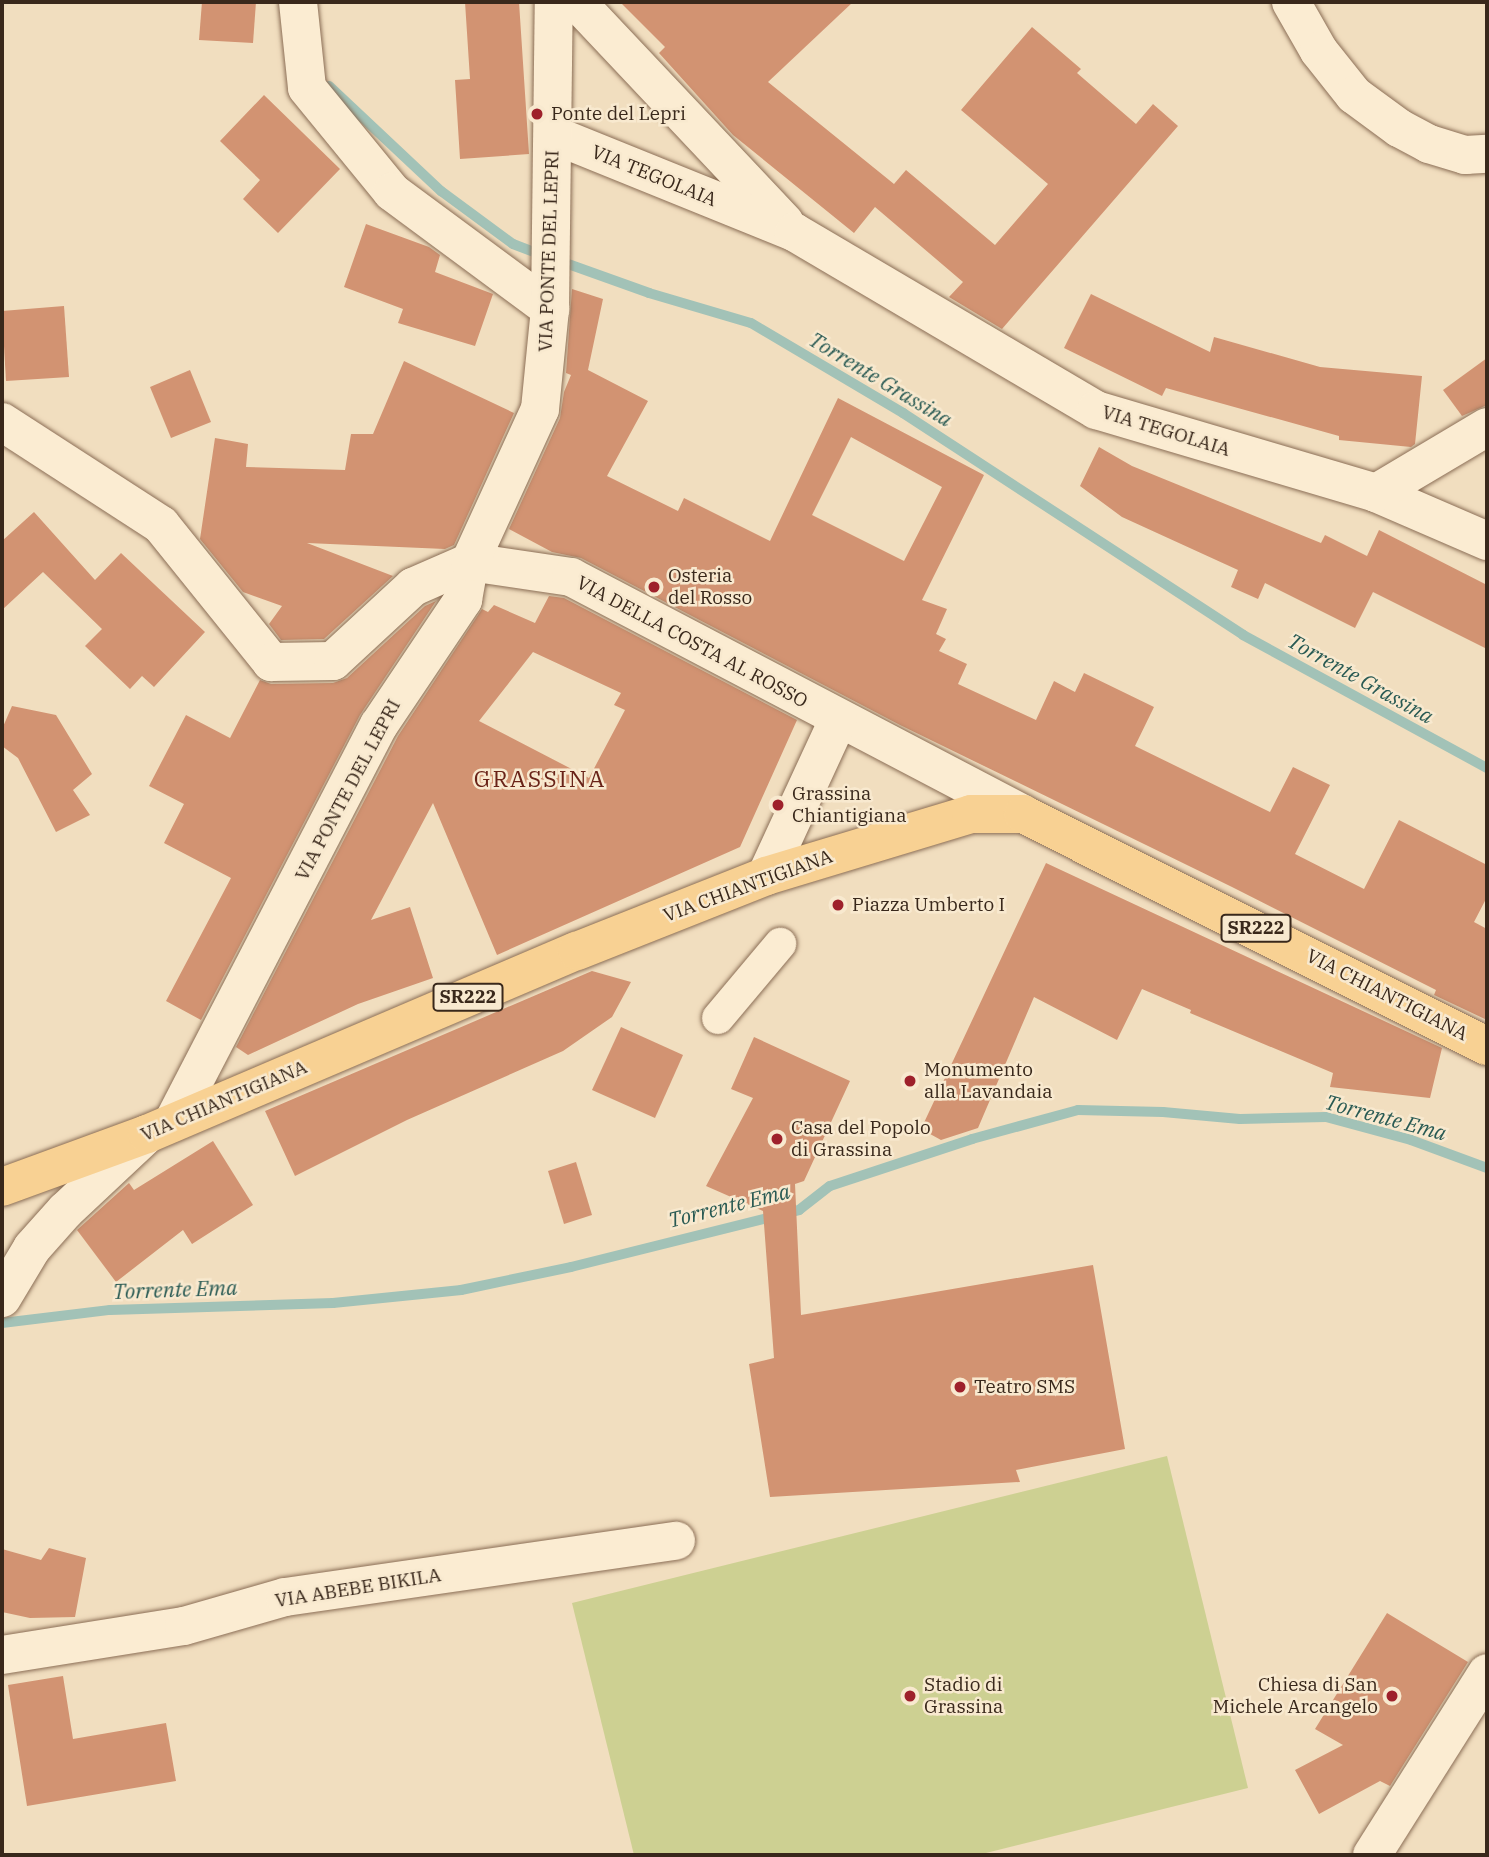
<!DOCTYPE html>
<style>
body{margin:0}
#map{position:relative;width:1489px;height:1857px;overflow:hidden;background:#f1debf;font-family:"IBM Plex Serif",serif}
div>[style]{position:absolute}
.green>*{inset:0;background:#cdd092}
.stream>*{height:10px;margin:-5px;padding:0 5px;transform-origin:5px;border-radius:5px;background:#a2c2b7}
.building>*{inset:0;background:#d29372}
.roads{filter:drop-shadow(0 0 2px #8b6e56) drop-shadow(0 0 2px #8b6e56)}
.pedestrian>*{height:32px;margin:-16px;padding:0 16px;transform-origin:16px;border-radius:16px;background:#fbecd2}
.minor>*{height:38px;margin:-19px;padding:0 19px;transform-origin:19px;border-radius:19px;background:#fbecd2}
.tertiary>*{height:38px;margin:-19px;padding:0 19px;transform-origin:19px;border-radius:19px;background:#fbecd2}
.primary>*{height:38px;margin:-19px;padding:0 19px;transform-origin:19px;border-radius:19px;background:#f8d193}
.dots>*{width:19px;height:19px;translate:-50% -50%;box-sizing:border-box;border:4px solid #f8e9cf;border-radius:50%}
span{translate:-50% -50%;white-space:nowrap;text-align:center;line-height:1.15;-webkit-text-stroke:5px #f8e9cf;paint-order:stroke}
.shield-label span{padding:2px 5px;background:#f8e9cf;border:2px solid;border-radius:5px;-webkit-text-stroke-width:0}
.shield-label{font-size:18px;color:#39281b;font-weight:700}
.poi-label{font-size:19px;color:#39281b}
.left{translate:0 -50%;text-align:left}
.right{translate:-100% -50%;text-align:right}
.street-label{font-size:19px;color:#39281b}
.water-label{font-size:21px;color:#295a53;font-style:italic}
.quarter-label{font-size:23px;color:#692318;letter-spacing:2px}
.frame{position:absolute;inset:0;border:4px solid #39281b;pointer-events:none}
</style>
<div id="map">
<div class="green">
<i style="clip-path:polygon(1167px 1456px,1248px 1788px,978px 1855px,634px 1855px,572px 1603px)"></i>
</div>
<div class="stream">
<i style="left:329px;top:86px;width:154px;rotate:43.2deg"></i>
<i style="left:441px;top:191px;width:89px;rotate:36.4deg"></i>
<i style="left:513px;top:244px;width:31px;rotate:21deg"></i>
<i style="left:557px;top:260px;width:98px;rotate:19.7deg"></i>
<i style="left:649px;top:293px;width:106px;rotate:16.4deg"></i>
<i style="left:751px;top:323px;width:177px;rotate:30.6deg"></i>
<i style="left:903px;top:413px;width:406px;rotate:33.1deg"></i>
<i style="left:1243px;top:635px;width:278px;rotate:28.6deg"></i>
<i style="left:2px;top:1323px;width:109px;rotate:-6.9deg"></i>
<i style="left:110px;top:1310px;width:223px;rotate:-1.8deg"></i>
<i style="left:333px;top:1303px;width:129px;rotate:-5.8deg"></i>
<i style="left:461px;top:1290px;width:112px;rotate:-11.8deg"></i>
<i style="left:571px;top:1267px;width:235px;rotate:-14deg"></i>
<i style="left:799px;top:1210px;width:39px;rotate:-38deg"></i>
<i style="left:830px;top:1186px;width:150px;rotate:-18.3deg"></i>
<i style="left:972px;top:1139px;width:110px;rotate:-15.3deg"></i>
<i style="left:1078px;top:1110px;width:85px;rotate:1.3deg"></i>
<i style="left:1163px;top:1112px;width:77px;rotate:5.2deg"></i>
<i style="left:1240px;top:1119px;width:86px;rotate:-1.3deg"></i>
<i style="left:1326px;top:1117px;width:88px;rotate:15.1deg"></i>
<i style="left:1411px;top:1140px;width:81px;rotate:20.2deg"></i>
</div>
<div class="building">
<i style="clip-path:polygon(202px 2px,256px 2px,253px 43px,199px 40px)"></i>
<i style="clip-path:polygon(465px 2px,519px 2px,529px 154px,460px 159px,455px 80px,470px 79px)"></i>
<i style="clip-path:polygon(620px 2px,853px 2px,768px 82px,894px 184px,906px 170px,995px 245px,1048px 184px,961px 110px,1032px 27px,1081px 69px,1077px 73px,1136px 124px,1153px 104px,1178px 126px,1002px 329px,949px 297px,963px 282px,875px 207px,854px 233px,733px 135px,659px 53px,665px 47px)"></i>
<i style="clip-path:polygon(264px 95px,340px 169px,278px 233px,243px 199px,260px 180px,220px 141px)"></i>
<i style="clip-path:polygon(366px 224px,429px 247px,440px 255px,435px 272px,493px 294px,475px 346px,398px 323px,403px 309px,344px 287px)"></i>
<i style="clip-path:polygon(evenodd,572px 289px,603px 299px,588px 370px,648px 401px,607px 476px,678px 511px,684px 498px,770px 541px,838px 398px,984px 475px,922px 600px,947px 609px,936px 634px,946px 639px,939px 651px,967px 664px,958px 684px,1036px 720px,1054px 681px,1075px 692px,1084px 673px,1154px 707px,1135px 746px,1270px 812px,1293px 767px,1330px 785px,1295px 854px,1364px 889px,1399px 820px,1487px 865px,1487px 897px,1474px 922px,1487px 929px,1487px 1020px,1434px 995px,1436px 990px,1232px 887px,900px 725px,581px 558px,552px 552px,509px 529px,560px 418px,564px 392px,571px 375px,566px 373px,572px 289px,851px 437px,942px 487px,904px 561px,812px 515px,851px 437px)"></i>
<i style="clip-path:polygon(1091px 294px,1210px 352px,1214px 337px,1320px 367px,1422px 376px,1415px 444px,1411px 447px,1339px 440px,1339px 436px,1166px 388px,1162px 396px,1064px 348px)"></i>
<i style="clip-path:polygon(64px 306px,69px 377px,6px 381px,2px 311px)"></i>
<i style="clip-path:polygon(1487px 358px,1487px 405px,1462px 416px,1443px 390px)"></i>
<i style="clip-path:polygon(404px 361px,514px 413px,454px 545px,445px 549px,307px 543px,393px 576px,324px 639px,281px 640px,269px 624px,282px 606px,243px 592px,200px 539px,215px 438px,248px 444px,246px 467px,345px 470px,351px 434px,373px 434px)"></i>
<i style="clip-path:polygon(190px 370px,211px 422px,171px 438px,150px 387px)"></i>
<i style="clip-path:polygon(1099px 447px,1132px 466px,1321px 543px,1325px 535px,1367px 556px,1379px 530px,1487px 585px,1487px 649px,1373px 592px,1355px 628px,1265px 583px,1258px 599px,1231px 587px,1238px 570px,1122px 517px,1080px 486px)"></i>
<i style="clip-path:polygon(34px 512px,95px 580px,121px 553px,205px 632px,154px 687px,142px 676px,130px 689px,85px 646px,102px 629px,43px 572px,2px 610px,2px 541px)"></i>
<i style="clip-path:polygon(evenodd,549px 596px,564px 598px,797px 720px,740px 847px,497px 955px,433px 803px,371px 920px,410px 907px,433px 978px,358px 1004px,248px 1055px,236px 1047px,398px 736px,482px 609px,488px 612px,494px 605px,535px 623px,549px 596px,533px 652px,621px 693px,614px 705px,625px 710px,589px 778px,479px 721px,533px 652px)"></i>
<i style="clip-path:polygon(436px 601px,360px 715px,201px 1020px,166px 1001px,231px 878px,164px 843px,184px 804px,149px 786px,186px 715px,230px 738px,260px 680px,271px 684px,333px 683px,347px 678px,425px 606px)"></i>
<i style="clip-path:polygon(12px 706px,56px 715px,92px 774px,73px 790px,90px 815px,56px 832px,18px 758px,2px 746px,2px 729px)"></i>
<i style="clip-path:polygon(1046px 863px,1442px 1048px,1430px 1098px,1330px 1087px,1333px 1073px,1190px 1013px,1191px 1010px,1142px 989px,1117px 1040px,1034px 997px,978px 1128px,941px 1140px,921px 1129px)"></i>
<i style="clip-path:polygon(592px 971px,631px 982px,612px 1017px,563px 1051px,407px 1120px,295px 1176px,265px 1111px)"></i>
<i style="clip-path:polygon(621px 1027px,683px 1055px,655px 1118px,592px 1090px)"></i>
<i style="clip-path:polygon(754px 1037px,850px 1081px,804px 1181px,795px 1184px,801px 1315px,1093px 1265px,1125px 1449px,1016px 1470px,1020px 1482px,770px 1497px,749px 1364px,774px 1358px,763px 1211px,706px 1186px,753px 1098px,731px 1089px)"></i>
<i style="clip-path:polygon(213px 1141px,253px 1205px,192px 1244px,183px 1230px,116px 1282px,77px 1230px,129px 1183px,134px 1190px)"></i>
<i style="clip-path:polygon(576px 1162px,592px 1215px,564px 1224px,548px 1171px)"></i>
<i style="clip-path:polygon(49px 1548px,86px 1558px,75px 1617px,30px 1618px,2px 1612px,2px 1549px,41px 1560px)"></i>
<i style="clip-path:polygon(1387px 1613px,1468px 1662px,1390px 1786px,1380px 1781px,1319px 1814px,1295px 1770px,1343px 1745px,1315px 1729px)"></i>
<i style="clip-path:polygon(63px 1676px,73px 1739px,166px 1723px,176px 1781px,27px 1806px,8px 1685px)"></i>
</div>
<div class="roads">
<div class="pedestrian">
<i style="left:718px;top:1018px;width:97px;rotate:-50deg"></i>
</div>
<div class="minor">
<i style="left:298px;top:2px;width:86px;rotate:84deg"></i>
<i style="left:307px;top:88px;width:134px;rotate:50.7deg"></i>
<i style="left:392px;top:192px;width:197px;rotate:36.5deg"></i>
<i style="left:577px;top:2px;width:303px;rotate:46.7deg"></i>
<i style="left:1291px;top:2px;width:56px;rotate:60.3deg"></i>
<i style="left:1319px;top:51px;width:56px;rotate:51.5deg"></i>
<i style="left:1354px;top:95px;width:56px;rotate:36.3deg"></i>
<i style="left:1399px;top:128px;width:34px;rotate:28deg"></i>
<i style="left:1429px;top:144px;width:38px;rotate:17deg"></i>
<i style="left:1465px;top:155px;width:22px;rotate:-3deg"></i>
<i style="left:554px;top:135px;width:259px;rotate:22deg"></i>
<i style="left:794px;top:232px;width:351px;rotate:30.5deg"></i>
<i style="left:1096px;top:410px;width:292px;rotate:16.5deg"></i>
<i style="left:1376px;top:493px;width:121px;rotate:23.4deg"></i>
<i style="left:2px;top:422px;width:189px;rotate:32.9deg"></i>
<i style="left:161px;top:525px;width:176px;rotate:51.2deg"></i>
<i style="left:271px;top:662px;width:62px;rotate:-0.9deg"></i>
<i style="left:333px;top:661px;width:109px;rotate:-42.8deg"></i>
<i style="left:413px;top:587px;width:62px;rotate:-23.7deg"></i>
<i style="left:470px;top:562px;width:102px;rotate:8.4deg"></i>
<i style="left:571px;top:577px;width:510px;rotate:27.67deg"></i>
<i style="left:1376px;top:493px;width:129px;rotate:-30.7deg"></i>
<i style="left:766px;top:876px;width:172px;rotate:-65.2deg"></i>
<i style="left:173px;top:1122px;width:447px;rotate:-62.6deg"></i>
<i style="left:379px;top:725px;width:151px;rotate:-56.1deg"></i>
<i style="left:463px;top:600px;width:39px;rotate:-80deg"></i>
<i style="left:470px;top:562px;width:168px;rotate:-65.4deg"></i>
<i style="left:540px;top:409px;width:100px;rotate:-84.3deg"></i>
<i style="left:550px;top:309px;width:307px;rotate:-89.3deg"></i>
<i style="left:2px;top:1655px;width:184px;rotate:-9.1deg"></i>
<i style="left:184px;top:1626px;width:105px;rotate:-16deg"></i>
<i style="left:285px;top:1597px;width:395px;rotate:-8.2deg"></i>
<i style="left:1372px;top:1855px;width:215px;rotate:-57.7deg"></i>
</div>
<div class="tertiary">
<i style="left:2px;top:1298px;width:58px;rotate:-59deg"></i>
<i style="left:32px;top:1248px;width:50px;rotate:-48.3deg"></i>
<i style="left:65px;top:1211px;width:112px;rotate:-43.2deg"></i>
</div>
<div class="primary">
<i style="left:2px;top:1187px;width:154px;rotate:-20.1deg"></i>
<i style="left:147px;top:1134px;width:467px;rotate:-23.1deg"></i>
<i style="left:577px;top:951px;width:203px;rotate:-21.6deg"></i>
<i style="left:766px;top:876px;width:214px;rotate:-16.8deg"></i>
<i style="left:971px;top:814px;width:52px"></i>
<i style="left:1023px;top:814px;width:519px;rotate:26.57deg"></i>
</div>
</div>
<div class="dots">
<i style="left:537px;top:114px;background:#9e212b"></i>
<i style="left:654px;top:587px;background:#9e212b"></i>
<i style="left:778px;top:805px;background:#9e212b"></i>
<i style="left:838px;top:905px;background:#9e212b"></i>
<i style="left:910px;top:1081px;background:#9e212b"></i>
<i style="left:777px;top:1139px;background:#9e212b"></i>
<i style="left:960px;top:1387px;background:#9e212b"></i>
<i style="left:910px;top:1696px;background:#9e212b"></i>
<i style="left:1392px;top:1696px;background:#9e212b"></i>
</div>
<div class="shield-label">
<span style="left:1256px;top:928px">SR222</span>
<span style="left:468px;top:997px">SR222</span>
</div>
<div class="poi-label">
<span class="left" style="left:551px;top:114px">Ponte del Lepri</span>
<span class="left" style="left:668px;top:587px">Osteria<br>del Rosso</span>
<span class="left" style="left:792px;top:805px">Grassina<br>Chiantigiana</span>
<span class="left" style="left:852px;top:905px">Piazza Umberto I</span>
<span class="left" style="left:924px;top:1081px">Monumento<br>alla Lavandaia</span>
<span class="left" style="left:791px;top:1139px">Casa del Popolo<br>di Grassina</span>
<span class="left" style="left:974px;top:1387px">Teatro SMS</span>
<span class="left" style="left:924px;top:1696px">Stadio di<br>Grassina</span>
<span class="right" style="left:1378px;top:1696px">Chiesa di San<br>Michele Arcangelo</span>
</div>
<div class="street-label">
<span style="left:654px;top:176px;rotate:22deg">VIA TEGOLAIA</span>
<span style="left:549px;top:251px;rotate:-88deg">VIA PONTE DEL LEPRI</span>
<span style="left:1166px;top:431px;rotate:17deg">VIA TEGOLAIA</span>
<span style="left:692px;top:642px;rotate:28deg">VIA DELLA COSTA AL ROSSO</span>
<span style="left:348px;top:790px;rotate:-62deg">VIA PONTE DEL LEPRI</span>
<span style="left:748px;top:886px;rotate:-20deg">VIA CHIANTIGIANA</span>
<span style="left:1387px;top:995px;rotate:27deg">VIA CHIANTIGIANA</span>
<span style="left:224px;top:1101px;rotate:-23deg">VIA CHIANTIGIANA</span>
<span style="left:358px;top:1588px;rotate:-9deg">VIA ABEBE BIKILA</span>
</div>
<div class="water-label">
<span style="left:881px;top:379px;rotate:31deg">Torrente Grassina</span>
<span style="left:1361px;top:678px;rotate:29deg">Torrente Grassina</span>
<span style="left:1386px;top:1117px;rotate:15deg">Torrente Ema</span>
<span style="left:729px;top:1205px;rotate:-14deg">Torrente Ema</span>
<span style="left:175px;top:1289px;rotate:-2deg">Torrente Ema</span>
</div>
<div class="quarter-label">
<span style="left:540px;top:778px">GRASSINA</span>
</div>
<div class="frame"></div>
</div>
